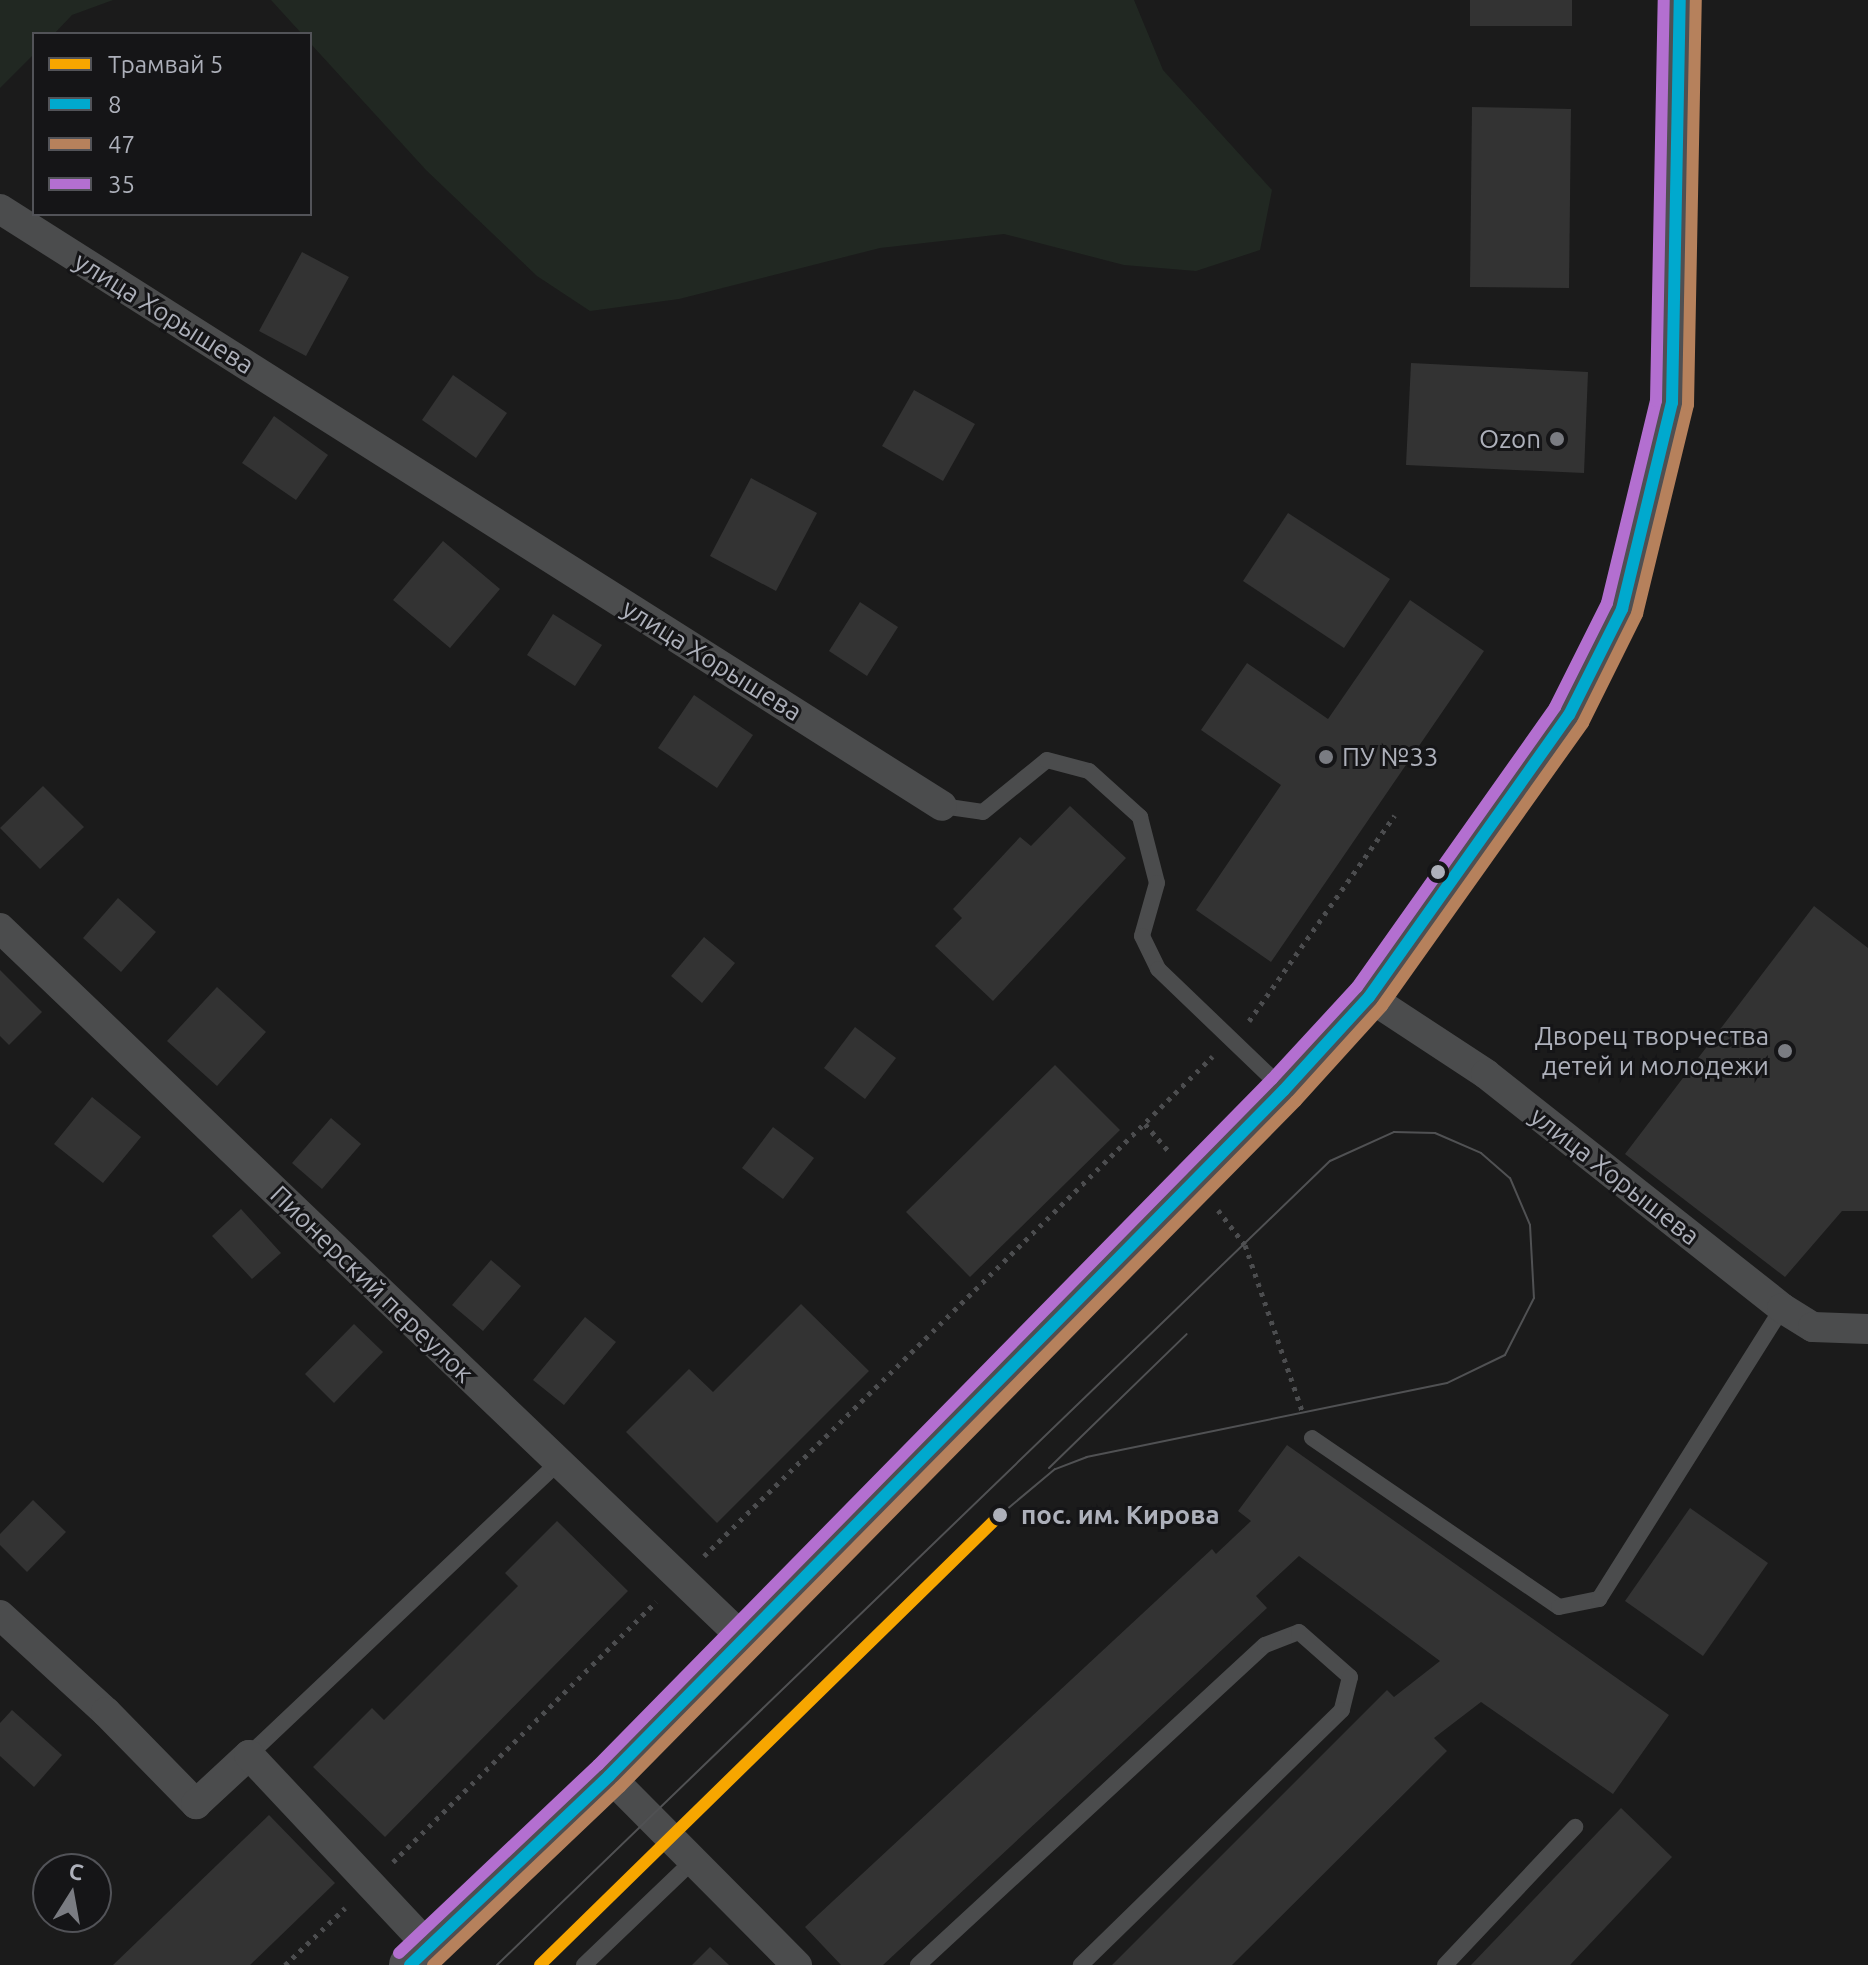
<!DOCTYPE html>
<meta charset="utf-8">
<style>
body{margin:0}
#map{position:relative;width:1868px;height:1965px;overflow:hidden;background:#1b1b1b;font-family:Ubuntu,sans-serif}
div>[style]{position:absolute}
.green>*{inset:0;background:#212822}
.building>*{inset:0;background:#333}
.path>*{height:5px;margin-top:-2.5px;transform-origin:0;background:repeating-linear-gradient(90deg,#4c4d4f 0 4px,transparent 0 10px)}
.lane>*{height:16px;margin:-8px;padding:0 8px;transform-origin:8px;border-radius:8px;background:#4b4c4d}
.street>*{height:30px;margin:-15px;padding:0 15px;transform-origin:15px;border-radius:15px;background:#4b4c4d}
.secondary>*{height:42px;margin:-21px;padding:0 21px;transform-origin:21px;border-radius:21px;background:#4f4f52}
.tram>*{height:2px;margin:-1px;padding:0 1px;transform-origin:1px;border-radius:1px;background:#505153}
.bus-1>*{height:12px;margin:-6px;padding:0 6px;transform-origin:6px;border-radius:6px;background:#00a9ce}
.bus-2>*{height:12px;margin:-6px;padding:0 6px;transform-origin:6px;border-radius:6px;background:#b6815c}
.bus-3>*{height:12px;margin:-6px;padding:0 6px;transform-origin:6px;border-radius:6px;background:#b36fd0}
.tram-1>*{height:12px;margin:-6px;padding:0 6px;transform-origin:6px;border-radius:6px;background:#f7a600}
.dots>*{width:22px;height:22px;translate:-50% -50%;box-sizing:border-box;border:4px solid #151517;border-radius:50%}
span{translate:-50% -50%;white-space:nowrap;text-align:center;line-height:1.15;-webkit-text-stroke:6px #151517;paint-order:stroke}
.street-label{font-size:26px;color:#adb0ba}
.poi-label{font-size:26px;color:#adb0ba}
.right{translate:-100% -50%;text-align:right}
.left{translate:0 -50%;text-align:left}
.stop-label{font-size:26px;color:#adb0ba;font-weight:700}
.legend{position:absolute;left:32px;top:32px;width:280px;height:184px;box-sizing:border-box;background:#151517;border:2px solid #525358;margin:0;padding:10px 14px;list-style:none;font-size:24px;color:#adb0ba}
.legend li{display:flex;align-items:center;gap:16px;height:40px}
.legend b{width:40px;border:2px solid #525358}
.north{position:absolute;left:32px;top:1853px;width:80px;height:80px;box-sizing:border-box;background:#151517;border:2px solid #525358;border-radius:50%;rotate:11deg;font-size:22px;font-weight:700;line-height:32px;text-align:center;color:#adb0ba}
.north::after{content:'';display:block;margin:auto;width:28px;height:36px;background:#7a7c82;clip-path:polygon(50% 0,100% 100%,50% 72%,0 100%)}
</style>
<div id="map">
<div class="green">
<i style="clip-path:polygon(0 0,113px 0,72px 15px,54px 34px,34px 34px,34px 54px,0 88px)"></i>
<i style="clip-path:polygon(271px 0,1134px 0,1163px 70px,1272px 190px,1260px 250px,1196px 271px,1124px 265px,1004px 234px,880px 248px,679px 299px,590px 311px,537px 276px,426px 170px,310px 43px,310px 34px,302px 34px)"></i>
</div>
<div class="building">
<i style="clip-path:polygon(1470px 0,1572px 0,1572px 26px,1470px 26px)"></i>
<i style="clip-path:polygon(1472px 107px,1571px 109px,1569px 288px,1470px 287px)"></i>
<i style="clip-path:polygon(302px 252px,349px 277px,306px 356px,259px 331px)"></i>
<i style="clip-path:polygon(1411px 363px,1588px 372px,1584px 473px,1406px 465px)"></i>
<i style="clip-path:polygon(453px 375px,507px 413px,476px 458px,422px 420px)"></i>
<i style="clip-path:polygon(914px 390px,975px 424px,943px 481px,882px 446px)"></i>
<i style="clip-path:polygon(274px 416px,328px 455px,296px 500px,242px 463px)"></i>
<i style="clip-path:polygon(751px 478px,817px 513px,776px 591px,710px 556px)"></i>
<i style="clip-path:polygon(1288px 513px,1390px 579px,1344px 648px,1243px 581px)"></i>
<i style="clip-path:polygon(443px 541px,500px 589px,450px 648px,393px 600px)"></i>
<i style="clip-path:polygon(1410px 600px,1484px 651px,1271px 962px,1196px 910px,1281px 785px,1201px 730px,1247px 663px,1328px 719px)"></i>
<i style="clip-path:polygon(860px 602px,898px 627px,867px 676px,829px 651px)"></i>
<i style="clip-path:polygon(553px 614px,602px 645px,575px 686px,527px 655px)"></i>
<i style="clip-path:polygon(694px 695px,753px 735px,717px 788px,658px 748px)"></i>
<i style="clip-path:polygon(43px 786px,84px 827px,40px 869px,0 828px)"></i>
<i style="clip-path:polygon(1070px 806px,1126px 858px,993px 1001px,935px 946px,962px 918px,953px 909px,1020px 837px,1031px 846px)"></i>
<i style="clip-path:polygon(118px 898px,156px 932px,121px 972px,83px 938px)"></i>
<i style="clip-path:polygon(1814px 906px,1868px 948px,1868px 1211px,1842px 1211px,1785px 1277px,1625px 1154px)"></i>
<i style="clip-path:polygon(704px 937px,735px 963px,702px 1003px,671px 976px)"></i>
<i style="clip-path:polygon(0 970px,42px 1012px,9px 1045px,0 1036px)"></i>
<i style="clip-path:polygon(217px 987px,266px 1032px,217px 1086px,167px 1041px)"></i>
<i style="clip-path:polygon(855px 1027px,896px 1058px,865px 1099px,824px 1068px)"></i>
<i style="clip-path:polygon(1055px 1065px,1120px 1130px,970px 1277px,906px 1212px)"></i>
<i style="clip-path:polygon(92px 1097px,141px 1137px,103px 1183px,54px 1144px)"></i>
<i style="clip-path:polygon(331px 1118px,361px 1144px,322px 1189px,292px 1163px)"></i>
<i style="clip-path:polygon(773px 1127px,814px 1158px,783px 1199px,742px 1168px)"></i>
<i style="clip-path:polygon(241px 1209px,281px 1253px,252px 1279px,212px 1236px)"></i>
<i style="clip-path:polygon(491px 1260px,521px 1286px,483px 1331px,452px 1305px)"></i>
<i style="clip-path:polygon(801px 1304px,869px 1371px,717px 1523px,626px 1432px,689px 1369px,713px 1392px)"></i>
<i style="clip-path:polygon(585px 1317px,616px 1342px,564px 1405px,533px 1380px)"></i>
<i style="clip-path:polygon(354px 1324px,383px 1352px,334px 1403px,305px 1374px)"></i>
<i style="clip-path:polygon(1287px 1445px,1669px 1715px,1613px 1794px,1481px 1702px,1434px 1738px,1447px 1751px,1232px 1965px,1112px 1965px,1387px 1690px,1394px 1697px,1440px 1661px,1299px 1556px,1256px 1596px,1267px 1608px,883px 1965px,841px 1965px,805px 1927px,1212px 1549px,1216px 1554px,1251px 1521px,1238px 1511px)"></i>
<i style="clip-path:polygon(33px 1500px,66px 1532px,27px 1572px,0 1545px,0 1534px)"></i>
<i style="clip-path:polygon(1690px 1508px,1768px 1563px,1703px 1656px,1625px 1601px)"></i>
<i style="clip-path:polygon(557px 1521px,628px 1591px,385px 1837px,313px 1767px,372px 1708px,384px 1720px,518px 1586px,505px 1573px)"></i>
<i style="clip-path:polygon(12px 1710px,62px 1755px,34px 1787px,0 1756px,0 1723px)"></i>
<i style="clip-path:polygon(1621px 1808px,1672px 1857px,1570px 1965px,1471px 1965px)"></i>
<i style="clip-path:polygon(269px 1815px,335px 1883px,250px 1965px,113px 1965px)"></i>
<i style="clip-path:polygon(710px 1947px,729px 1965px,692px 1965px)"></i>
</div>
<div class="path">
<i style="left:1249px;top:1021px;width:252px;rotate:-54.7deg"></i>
<i style="left:1145px;top:1124px;width:35px;rotate:49deg"></i>
<i style="left:1218px;top:1210px;width:44px;rotate:52.4deg"></i>
<i style="left:1245px;top:1245px;width:178px;rotate:71deg"></i>
<i style="left:704px;top:1556px;width:713px;rotate:-44.49deg"></i>
<i style="left:393px;top:1862px;width:370px;rotate:-44.7deg"></i>
<i style="left:285px;top:1965px;width:83px;rotate:-43.5deg"></i>
</div>
<div class="lane">
<i style="left:942px;top:806px;width:41px;rotate:8.3deg"></i>
<i style="left:983px;top:812px;width:82px;rotate:-39.1deg"></i>
<i style="left:1047px;top:760px;width:43px;rotate:14.7deg"></i>
<i style="left:1089px;top:771px;width:69px;rotate:42deg"></i>
<i style="left:1140px;top:817px;width:68px;rotate:75.6deg"></i>
<i style="left:1157px;top:883px;width:55px;rotate:105.8deg"></i>
<i style="left:1142px;top:936px;width:37px;rotate:64deg"></i>
<i style="left:1158px;top:969px;width:175px;rotate:43.8deg"></i>
<i style="left:1312px;top:1438px;width:299px;rotate:34.4deg"></i>
<i style="left:1559px;top:1607px;width:41px;rotate:-11.3deg"></i>
<i style="left:1599px;top:1599px;width:344px;rotate:-57.8deg"></i>
<i style="left:249px;top:1755px;width:427px;rotate:-43.4deg"></i>
<i style="left:584px;top:1965px;width:153px;rotate:-43.7deg"></i>
<i style="left:918px;top:1965px;width:472px;rotate:-42.7deg"></i>
<i style="left:1265px;top:1645px;width:36px;rotate:-21deg"></i>
<i style="left:1299px;top:1632px;width:68px;rotate:41.4deg"></i>
<i style="left:1350px;top:1677px;width:34px;rotate:104deg"></i>
<i style="left:1342px;top:1710px;width:365px;rotate:135.7deg"></i>
<i style="left:1445px;top:1965px;width:190px;rotate:-46.7deg"></i>
</div>
<div class="street">
<i style="left:0;top:209px;width:1115px;rotate:32.36deg"></i>
<i style="left:0;top:928px;width:1029px;rotate:43.7deg"></i>
<i style="left:1369px;top:997px;width:140px;rotate:33.3deg"></i>
<i style="left:1486px;top:1074px;width:377px;rotate:38.3deg"></i>
<i style="left:1782px;top:1308px;width:36px;rotate:32deg"></i>
<i style="left:1813px;top:1327px;width:55px;rotate:2.1deg"></i>
<i style="left:0;top:1615px;width:144px;rotate:42.5deg"></i>
<i style="left:106px;top:1712px;width:129px;rotate:45.6deg"></i>
<i style="left:196px;top:1804px;width:72px;rotate:-42.8deg"></i>
<i style="left:249px;top:1755px;width:263px;rotate:46.8deg"></i>
<i style="left:609px;top:1776px;width:267px;rotate:45.2deg"></i>
</div>
<div class="secondary">
<i style="left:410px;top:1965px;width:274px;rotate:-43.5deg"></i>
<i style="left:609px;top:1776px;width:962px;rotate:-45.46deg"></i>
<i style="left:1284px;top:1090px;width:126px;rotate:-47.6deg"></i>
<i style="left:1369px;top:997px;width:346px;rotate:-54.7deg"></i>
<i style="left:1569px;top:715px;width:119px;rotate:-63.4deg"></i>
<i style="left:1622px;top:609px;width:212px;rotate:-76.4deg"></i>
<i style="left:1672px;top:403px;width:403px;rotate:-88.9deg"></i>
</div>
<div class="tram">
<i style="left:1049px;top:1468px;width:192px;rotate:-44.2deg"></i>
<i style="left:497px;top:1965px;width:1158px;rotate:-43.99deg"></i>
<i style="left:1330px;top:1161px;width:70px;rotate:-24.4deg"></i>
<i style="left:1394px;top:1132px;width:41px;rotate:1.4deg"></i>
<i style="left:1435px;top:1133px;width:50px;rotate:23.5deg"></i>
<i style="left:1481px;top:1153px;width:38px;rotate:41deg"></i>
<i style="left:1510px;top:1178px;width:51px;rotate:66.9deg"></i>
<i style="left:1530px;top:1225px;width:73px;rotate:86.9deg"></i>
<i style="left:1534px;top:1298px;width:64px;rotate:117deg"></i>
<i style="left:1505px;top:1355px;width:64px;rotate:154.2deg"></i>
<i style="left:1447px;top:1383px;width:368px;rotate:168.4deg"></i>
<i style="left:1087px;top:1457px;width:34px;rotate:159deg"></i>
<i style="left:1055px;top:1469px;width:72px;rotate:140.1deg"></i>
</div>
<div class="bus-1">
<i style="left:410px;top:1965px;width:274px;rotate:-43.5deg"></i>
<i style="left:609px;top:1776px;width:962px;rotate:-45.46deg"></i>
<i style="left:1284px;top:1090px;width:126px;rotate:-47.6deg"></i>
<i style="left:1369px;top:997px;width:346px;rotate:-54.7deg"></i>
<i style="left:1569px;top:715px;width:119px;rotate:-63.4deg"></i>
<i style="left:1622px;top:609px;width:212px;rotate:-76.4deg"></i>
<i style="left:1672px;top:403px;width:403px;rotate:-88.9deg"></i>
</div>
<div class="bus-2">
<i style="left:433px;top:1965px;width:258px;rotate:-43.6deg"></i>
<i style="left:620px;top:1787px;width:963px;rotate:-45.42deg"></i>
<i style="left:1296px;top:1101px;width:128px;rotate:-47.8deg"></i>
<i style="left:1382px;top:1006px;width:347px;rotate:-54.6deg"></i>
<i style="left:1583px;top:723px;width:122px;rotate:-63.6deg"></i>
<i style="left:1637px;top:614px;width:215px;rotate:-76.3deg"></i>
<i style="left:1688px;top:405px;width:405px;rotate:-88.9deg"></i>
</div>
<div class="bus-3">
<i style="left:399px;top:1953px;width:274px;rotate:-43.4deg"></i>
<i style="left:598px;top:1765px;width:962px;rotate:-45.51deg"></i>
<i style="left:1272px;top:1079px;width:125px;rotate:-47.3deg"></i>
<i style="left:1357px;top:987px;width:343px;rotate:-54.7deg"></i>
<i style="left:1555px;top:707px;width:116px;rotate:-63.4deg"></i>
<i style="left:1607px;top:603px;width:208px;rotate:-76.4deg"></i>
<i style="left:1656px;top:401px;width:401px;rotate:-88.9deg"></i>
</div>
<div class="tram-1">
<i style="left:540px;top:1965px;width:644px;rotate:-44.37deg"></i>
</div>
<div class="dots">
<i style="left:1557px;top:439px;background:#7a7c82"></i>
<i style="left:1326px;top:757px;background:#7a7c82"></i>
<i style="left:1438px;top:872px;background:#adb0ba"></i>
<i style="left:1785px;top:1051px;background:#7a7c82"></i>
<i style="left:1000px;top:1515px;background:#adb0ba"></i>
</div>
<div class="street-label">
<span style="left:164px;top:313px;rotate:32deg">улица Хорышева</span>
<span style="left:712px;top:660px;rotate:32deg">улица Хорышева</span>
<span style="left:1615px;top:1176px;rotate:38deg">улица Хорышева</span>
<span style="left:372px;top:1284px;rotate:44deg">Пионерский переулок</span>
</div>
<div class="poi-label">
<span class="right" style="left:1541px;top:439px">Ozon</span>
<span class="left" style="left:1342px;top:757px">ПУ №33</span>
<span class="right" style="left:1769px;top:1051px">Дворец творчества<br>детей и молодежи</span>
</div>
<div class="stop-label">
<span class="left" style="left:1021px;top:1515px">пос. им. Кирова</span>
</div>
<ul class="legend">
<li><b style="height:10px;background:#f7a600"></b>Трамвай 5</li>
<li><b style="height:10px;background:#00a9ce"></b>8</li>
<li><b style="height:10px;background:#b6815c"></b>47</li>
<li><b style="height:10px;background:#b36fd0"></b>35</li>
</ul>
<div class="north">С</div>
</div>
